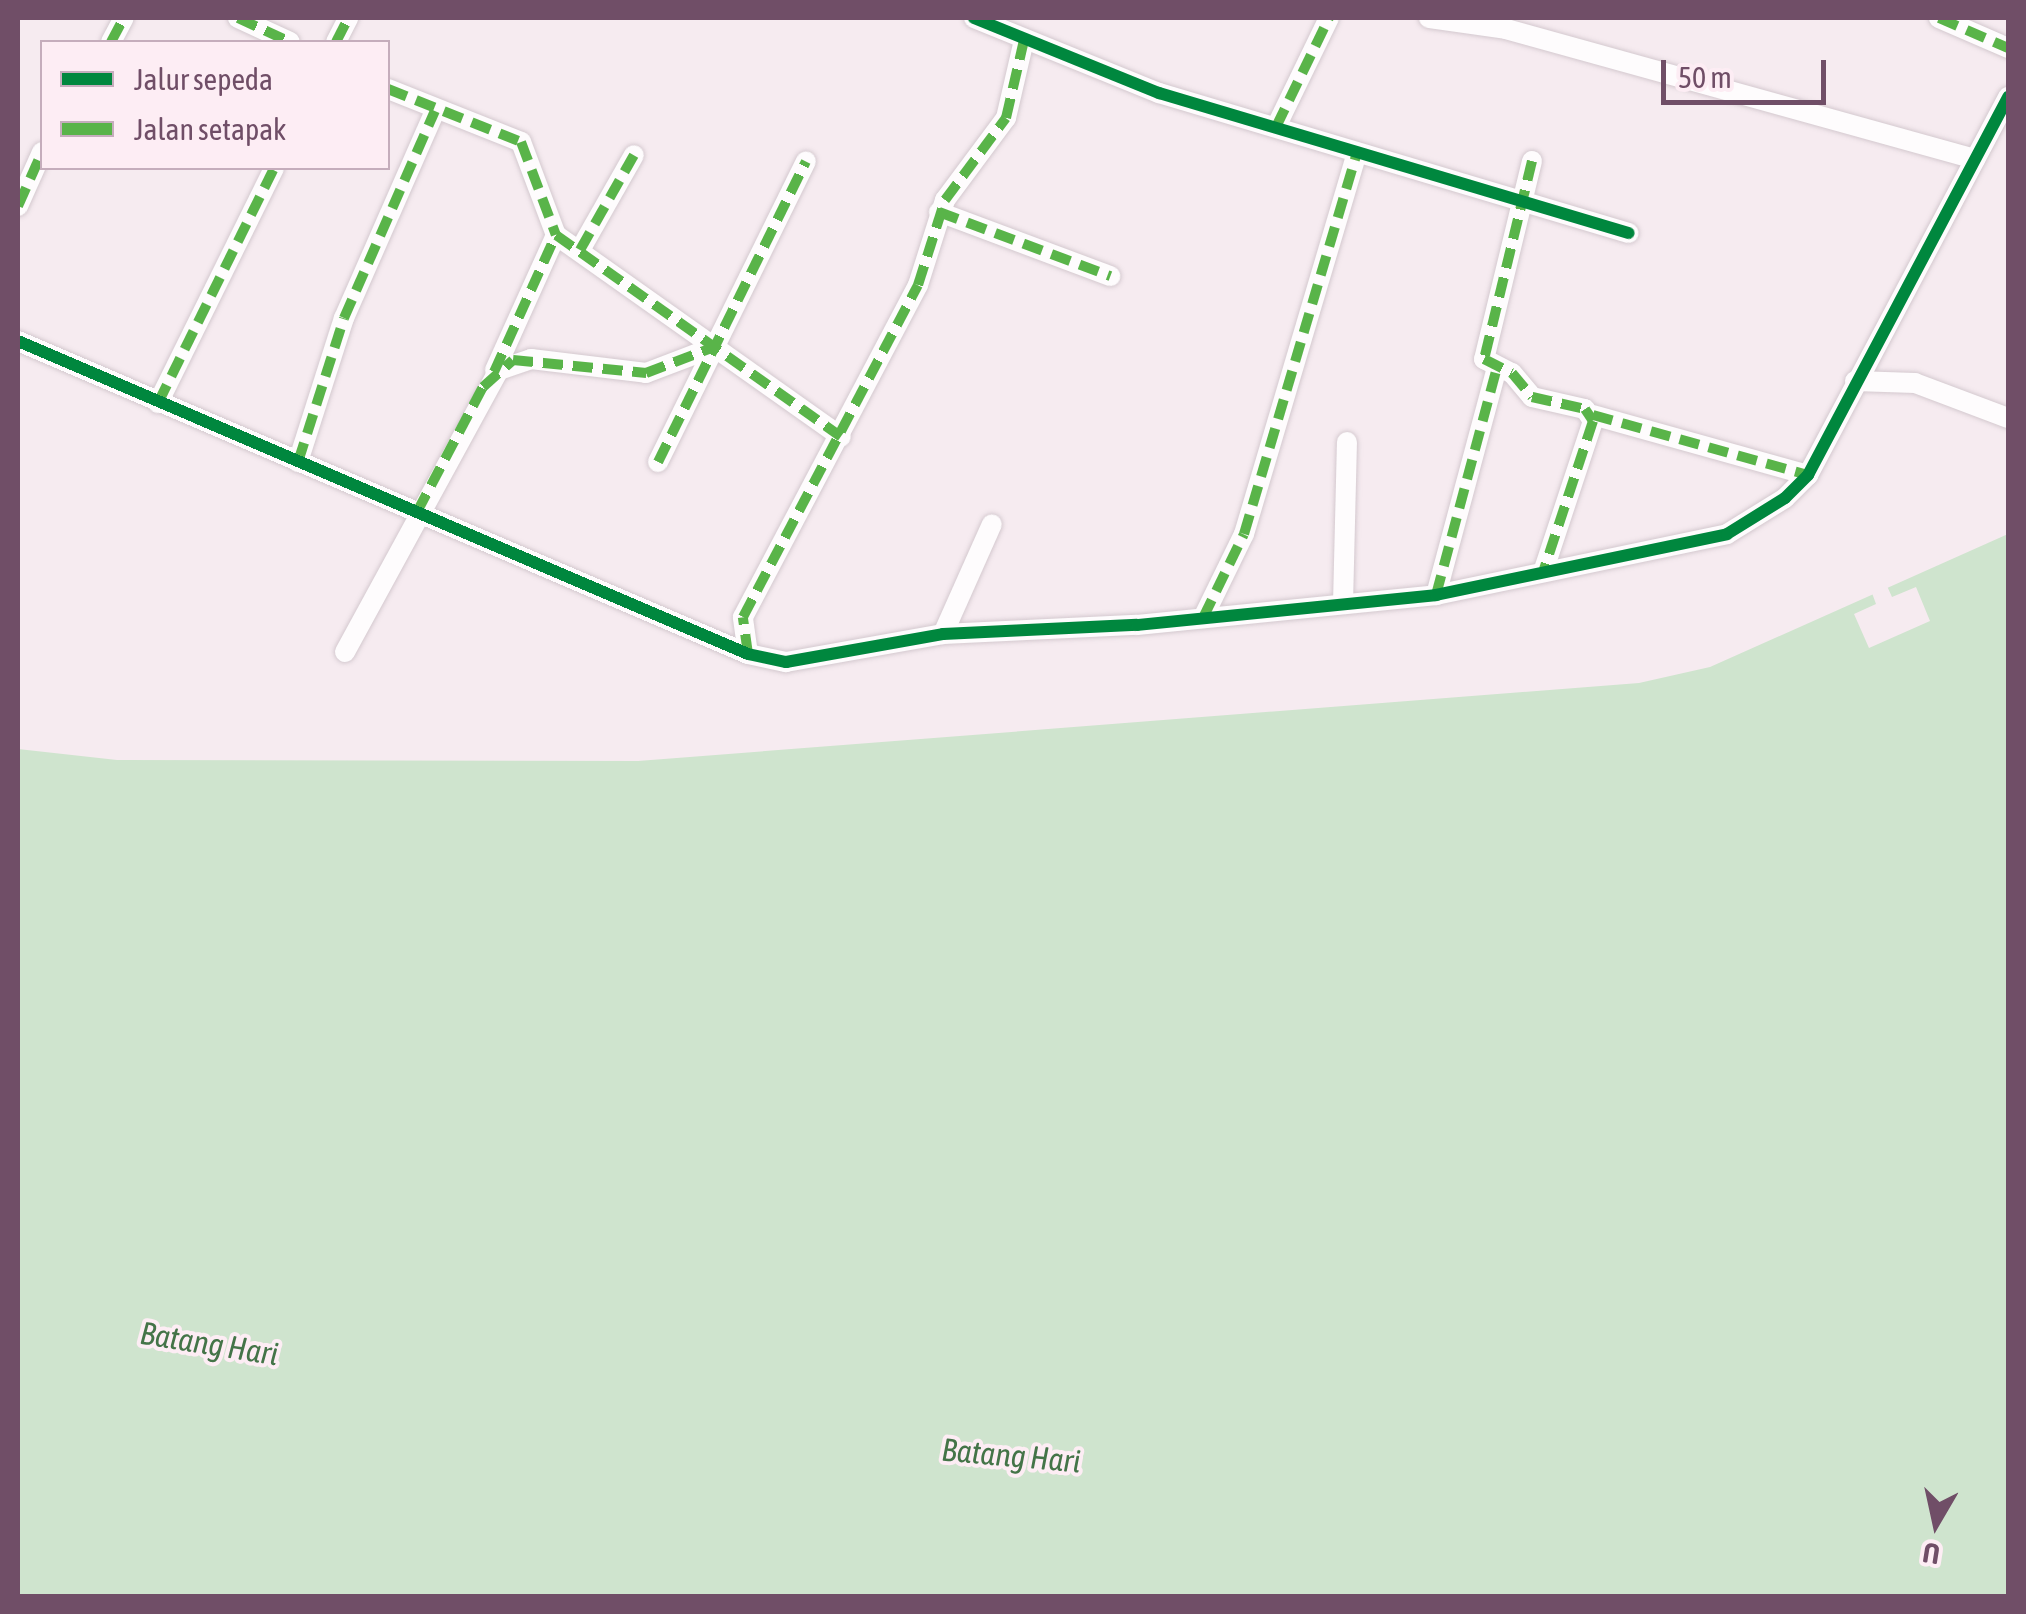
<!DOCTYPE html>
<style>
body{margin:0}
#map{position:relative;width:2026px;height:1614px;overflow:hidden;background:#f6ebf0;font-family:"Asap Condensed",sans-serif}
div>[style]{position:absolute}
.water>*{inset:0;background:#cfe4ce}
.pier>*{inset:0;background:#f6ebf0}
.roads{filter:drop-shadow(0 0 2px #d4c9cf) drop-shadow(0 0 2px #d4c9cf)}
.minor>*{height:20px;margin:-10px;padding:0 10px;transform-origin:10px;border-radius:10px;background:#fefcfd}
.quiet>*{height:10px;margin-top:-5px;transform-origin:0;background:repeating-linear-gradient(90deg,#59b449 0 20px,transparent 0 30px)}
.cycleway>*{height:12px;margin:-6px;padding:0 6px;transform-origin:6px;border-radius:6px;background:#00873e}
span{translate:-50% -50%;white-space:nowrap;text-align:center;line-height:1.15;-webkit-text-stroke:8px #fdedf4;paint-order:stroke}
.water-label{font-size:32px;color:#447448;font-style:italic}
.frame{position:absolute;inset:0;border:20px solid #704e67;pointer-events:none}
.legend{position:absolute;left:40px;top:40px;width:350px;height:130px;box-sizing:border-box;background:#fdedf4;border:2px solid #c5adbc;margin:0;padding:12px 18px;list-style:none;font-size:30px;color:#704e67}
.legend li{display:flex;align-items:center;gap:20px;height:50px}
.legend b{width:50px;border:2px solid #c5adbc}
.north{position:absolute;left:1886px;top:1474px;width:100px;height:100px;-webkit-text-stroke:8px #fdedf4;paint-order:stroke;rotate:189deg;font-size:28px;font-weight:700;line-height:40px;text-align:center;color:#704e67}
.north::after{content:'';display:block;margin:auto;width:35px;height:45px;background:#704e67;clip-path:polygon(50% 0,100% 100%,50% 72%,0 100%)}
.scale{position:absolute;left:1661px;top:60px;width:165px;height:45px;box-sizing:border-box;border:5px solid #704e67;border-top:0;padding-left:12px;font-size:30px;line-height:35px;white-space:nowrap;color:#704e67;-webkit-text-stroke:8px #fdedf4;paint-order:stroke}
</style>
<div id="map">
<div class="water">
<i style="clip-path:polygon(2008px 534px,2008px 1596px,18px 1596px,18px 749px,117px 760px,638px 761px,1639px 683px,1710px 667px)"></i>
</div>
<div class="pier">
<i style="clip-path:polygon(1887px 586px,1892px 597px,1916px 587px,1930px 621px,1869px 648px,1854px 614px,1876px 604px,1872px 593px)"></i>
</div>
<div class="roads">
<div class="minor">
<i style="left:238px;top:18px;width:57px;rotate:24.8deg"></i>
<i style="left:974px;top:18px;width:200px;rotate:22.1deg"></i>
<i style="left:1159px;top:93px;width:490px;rotate:16.6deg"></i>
<i style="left:1429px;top:18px;width:78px;rotate:8.1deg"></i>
<i style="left:1506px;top:29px;width:487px;rotate:15.5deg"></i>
<i style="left:1939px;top:18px;width:75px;rotate:23.5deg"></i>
<i style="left:111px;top:42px;width:27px;rotate:-62deg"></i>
<i style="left:336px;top:42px;width:27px;rotate:-63deg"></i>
<i style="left:388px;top:89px;width:143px;rotate:21.7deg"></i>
<i style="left:521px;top:142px;width:99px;rotate:69.4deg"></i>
<i style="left:556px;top:235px;width:349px;rotate:35.3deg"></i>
<i style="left:1276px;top:127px;width:121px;rotate:-64.1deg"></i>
<i style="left:1532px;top:161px;width:204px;rotate:103.6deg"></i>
<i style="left:1484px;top:359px;width:31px;rotate:27deg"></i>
<i style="left:1512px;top:373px;width:31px;rotate:50deg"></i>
<i style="left:1532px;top:397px;width:54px;rotate:12.8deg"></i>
<i style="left:1585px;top:409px;width:14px;rotate:56deg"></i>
<i style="left:1593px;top:421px;width:156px;rotate:108.3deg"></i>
<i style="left:18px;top:206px;width:59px;rotate:-66deg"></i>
<i style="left:939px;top:212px;width:183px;rotate:20.5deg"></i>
<i style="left:580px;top:250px;width:109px;rotate:-60.4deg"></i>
<i style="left:18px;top:341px;width:794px;rotate:23.21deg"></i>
<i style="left:748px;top:654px;width:39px;rotate:12deg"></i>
<i style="left:786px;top:662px;width:159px;rotate:-10.1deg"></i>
<i style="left:943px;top:634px;width:194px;rotate:-2.7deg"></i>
<i style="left:1137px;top:625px;width:301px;rotate:-5.7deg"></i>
<i style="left:1436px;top:595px;width:297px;rotate:-11.8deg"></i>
<i style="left:1727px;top:534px;width:68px;rotate:-31.8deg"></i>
<i style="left:1785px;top:498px;width:33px;rotate:-45deg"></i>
<i style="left:1808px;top:475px;width:428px;rotate:-62.1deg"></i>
<i style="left:495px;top:370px;width:148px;rotate:-65.7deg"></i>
<i style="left:1855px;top:381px;width:60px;rotate:1.9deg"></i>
<i style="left:1915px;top:383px;width:99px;rotate:20.6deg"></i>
<i style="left:158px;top:403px;width:262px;rotate:-63.7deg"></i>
<i style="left:1593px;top:415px;width:223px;rotate:15.6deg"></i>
<i style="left:298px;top:462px;width:151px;rotate:-72.3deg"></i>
<i style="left:344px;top:318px;width:226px;rotate:-66.3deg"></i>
<i style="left:658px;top:462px;width:335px;rotate:-63.8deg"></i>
<i style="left:1436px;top:595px;width:235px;rotate:-75deg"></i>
<i style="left:1343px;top:604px;width:162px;rotate:-88.6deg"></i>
<i style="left:1203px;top:618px;width:93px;rotate:-64deg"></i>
<i style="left:1244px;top:534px;width:398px;rotate:-73.5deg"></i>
<i style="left:943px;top:634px;width:120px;rotate:-66deg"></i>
<i style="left:345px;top:652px;width:321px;rotate:-61.4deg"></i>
<i style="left:499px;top:370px;width:34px;rotate:-19deg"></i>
<i style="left:531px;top:359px;width:116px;rotate:6.9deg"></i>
<i style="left:646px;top:373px;width:67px;rotate:-20.9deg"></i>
<i style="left:748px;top:654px;width:37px;rotate:-98deg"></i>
<i style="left:743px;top:617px;width:375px;rotate:-62.2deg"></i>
<i style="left:918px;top:285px;width:89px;rotate:-72.4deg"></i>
<i style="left:945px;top:200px;width:102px;rotate:-53.4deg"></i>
<i style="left:1006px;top:118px;width:80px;rotate:-77deg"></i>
</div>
</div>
<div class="quiet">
<i style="left:238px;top:18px;width:57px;rotate:24.8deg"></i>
<i style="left:1939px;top:18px;width:75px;rotate:23.5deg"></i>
<i style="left:111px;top:42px;width:27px;rotate:-62deg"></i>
<i style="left:336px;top:42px;width:27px;rotate:-63deg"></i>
<i style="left:388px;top:89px;width:143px;rotate:21.7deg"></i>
<i style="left:521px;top:142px;width:99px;rotate:69.4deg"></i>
<i style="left:556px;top:235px;width:349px;rotate:35.3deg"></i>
<i style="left:1276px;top:127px;width:121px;rotate:-64.1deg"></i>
<i style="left:1532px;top:161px;width:204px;rotate:103.6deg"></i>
<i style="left:1484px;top:359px;width:31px;rotate:27deg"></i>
<i style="left:1512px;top:373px;width:31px;rotate:50deg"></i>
<i style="left:1532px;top:397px;width:54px;rotate:12.8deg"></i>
<i style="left:1585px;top:409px;width:14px;rotate:56deg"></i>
<i style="left:1593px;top:421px;width:156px;rotate:108.3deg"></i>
<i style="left:18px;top:206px;width:59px;rotate:-66deg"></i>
<i style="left:939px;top:212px;width:183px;rotate:20.5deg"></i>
<i style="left:580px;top:250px;width:109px;rotate:-60.4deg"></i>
<i style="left:494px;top:372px;width:150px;rotate:-65.7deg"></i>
<i style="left:158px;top:403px;width:262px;rotate:-63.7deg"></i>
<i style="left:1593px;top:415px;width:223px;rotate:15.6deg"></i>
<i style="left:298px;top:462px;width:151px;rotate:-72.3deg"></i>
<i style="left:344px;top:318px;width:226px;rotate:-66.3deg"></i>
<i style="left:658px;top:462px;width:335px;rotate:-63.8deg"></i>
<i style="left:417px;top:512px;width:141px;rotate:-62.2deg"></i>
<i style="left:483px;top:387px;width:40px;rotate:-42deg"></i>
<i style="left:513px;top:360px;width:134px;rotate:5.6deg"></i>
<i style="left:646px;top:373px;width:67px;rotate:-20.9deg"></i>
<i style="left:1436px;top:595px;width:235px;rotate:-75deg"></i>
<i style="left:1203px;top:618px;width:93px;rotate:-64deg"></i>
<i style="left:1244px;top:534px;width:398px;rotate:-73.5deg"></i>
<i style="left:748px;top:654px;width:37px;rotate:-98deg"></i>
<i style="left:743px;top:617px;width:375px;rotate:-62.2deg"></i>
<i style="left:918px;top:285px;width:89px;rotate:-72.4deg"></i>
<i style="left:945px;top:200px;width:102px;rotate:-53.4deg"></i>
<i style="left:1006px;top:118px;width:80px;rotate:-77deg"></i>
</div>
<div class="cycleway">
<i style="left:974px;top:18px;width:200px;rotate:22.1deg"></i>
<i style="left:1159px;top:93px;width:490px;rotate:16.6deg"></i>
<i style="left:18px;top:341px;width:794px;rotate:23.21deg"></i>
<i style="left:748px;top:654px;width:39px;rotate:12deg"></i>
<i style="left:786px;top:662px;width:159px;rotate:-10.1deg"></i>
<i style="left:943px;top:634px;width:194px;rotate:-2.7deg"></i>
<i style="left:1137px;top:625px;width:301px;rotate:-5.7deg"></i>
<i style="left:1436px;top:595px;width:297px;rotate:-11.8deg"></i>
<i style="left:1727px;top:534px;width:68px;rotate:-31.8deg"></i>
<i style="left:1785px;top:498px;width:33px;rotate:-45deg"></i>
<i style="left:1808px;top:475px;width:428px;rotate:-62.1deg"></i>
</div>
<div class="water-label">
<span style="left:209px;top:1344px;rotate:9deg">Batang Hari</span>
<span style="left:1011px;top:1456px;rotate:5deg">Batang Hari</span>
</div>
<div class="frame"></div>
<ul class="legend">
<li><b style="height:12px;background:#00873e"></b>Jalur sepeda</li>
<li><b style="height:12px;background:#59b449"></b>Jalan setapak</li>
</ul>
<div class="north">U</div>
<div class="scale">50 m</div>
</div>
